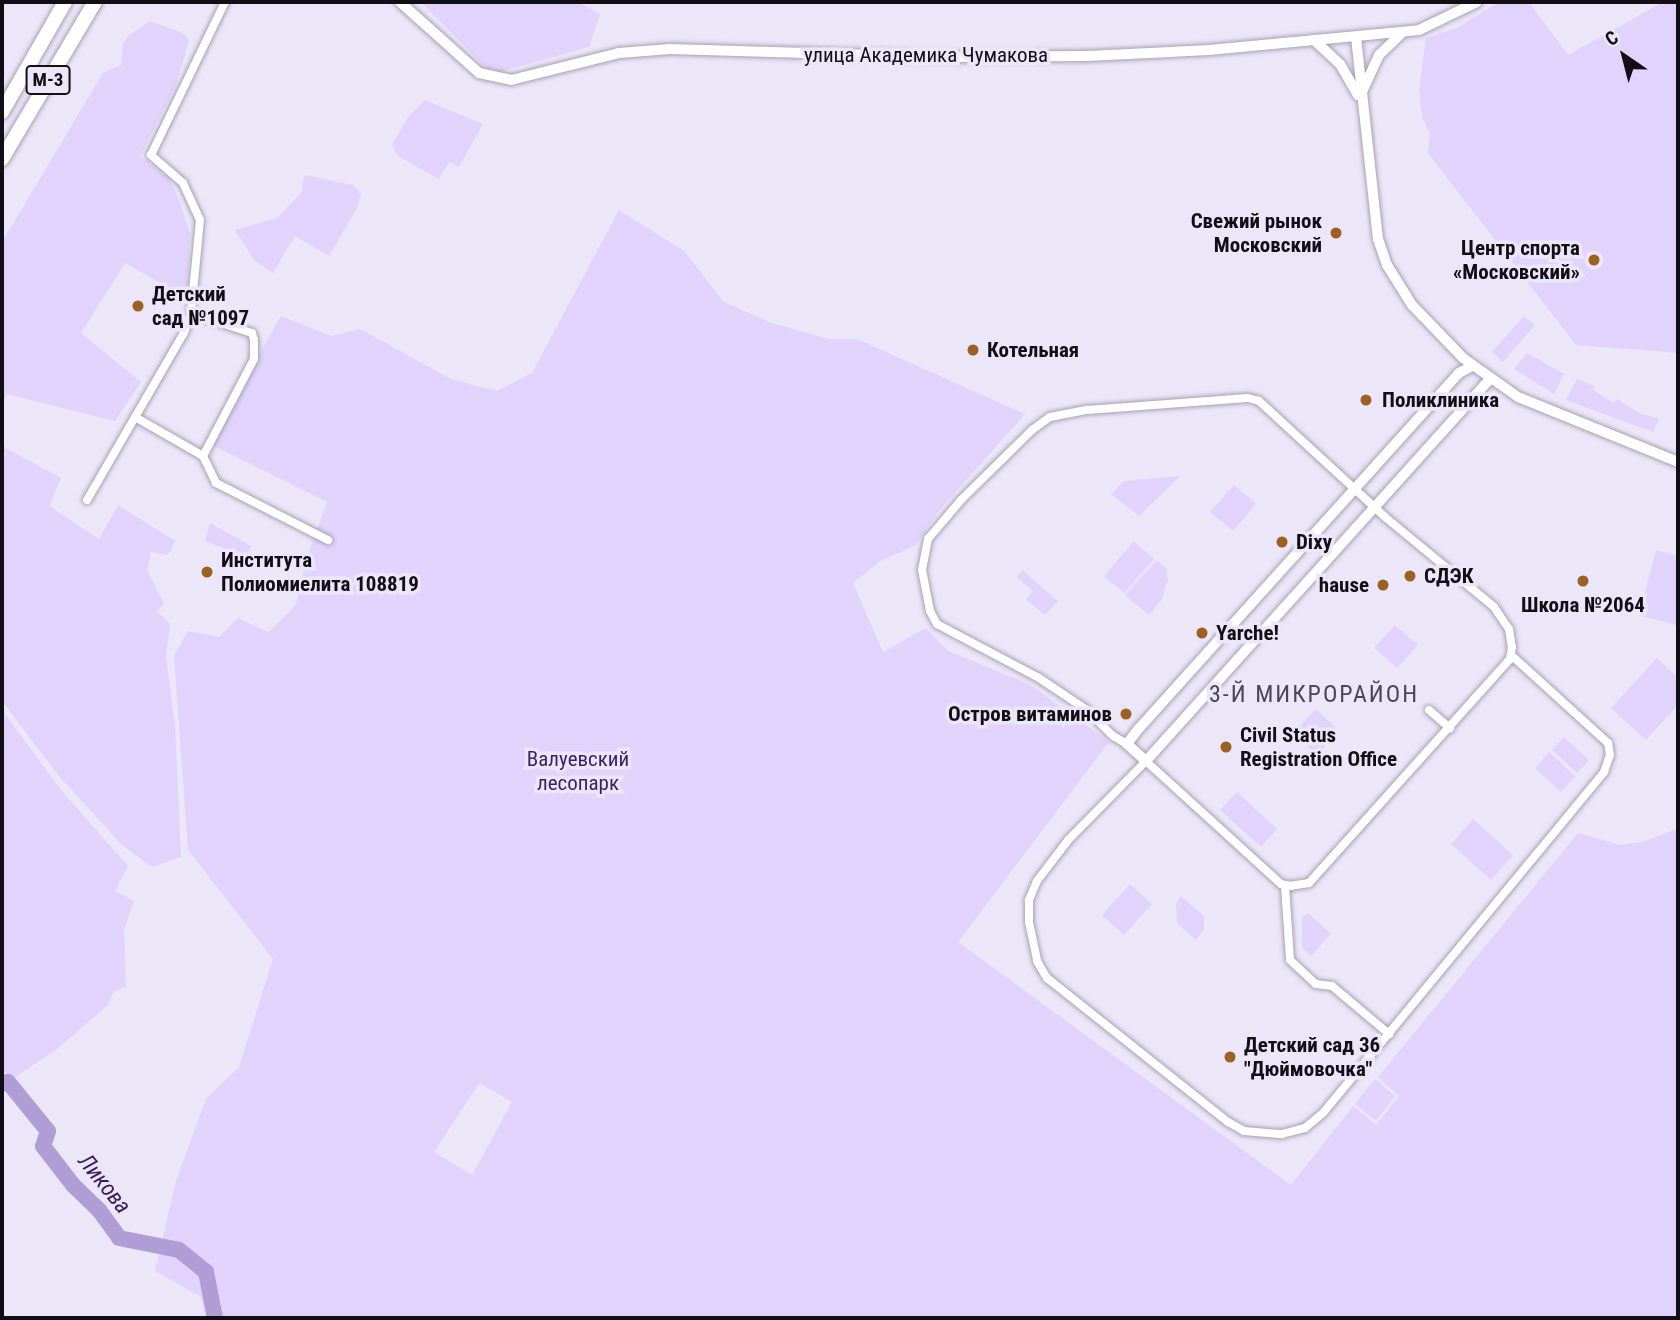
<!DOCTYPE html>
<meta charset="utf-8">
<style>
body{margin:0}
#map{position:relative;width:1680px;height:1320px;overflow:hidden;background:#ece6f9;font-family:"Roboto Condensed",sans-serif}
div>[style]{position:absolute}
.green>*{inset:0;background:#e1d3fb}
.river>*{height:16px;margin:-8px;padding:0 8px;transform-origin:8px;border-radius:8px;background:#b19dd5}
.roads{filter:drop-shadow(0 0 2px #a7a1b3) drop-shadow(0 0 2px #a7a1b3)}
.minor>*{height:8px;margin:-4px;padding:0 4px;transform-origin:4px;border-radius:4px;background:#fff}
.tertiary>*{height:10px;margin:-5px;padding:0 5px;transform-origin:5px;border-radius:5px;background:#fff}
.trunk>*{height:14px;margin:-7px;padding:0 7px;transform-origin:7px;border-radius:7px;background:#fff}
.dots>*{width:19px;height:19px;translate:-50% -50%;box-sizing:border-box;border:4px solid #ece6f9;border-radius:50%}
span{translate:-50% -50%;white-space:nowrap;text-align:center;line-height:1.15;-webkit-text-stroke:7px #ece6f9;paint-order:stroke}
.shield-label span{padding:2px 5px;background:#ece6f9;border:2px solid;border-radius:5px;-webkit-text-stroke-width:0}
.shield-label{font-size:19px;color:#110f15;font-weight:700}
.street-label{font-size:21px;color:#110f15}
.poi-label{font-size:21px;color:#110f15;font-weight:700}
.right{translate:-100% -50%;text-align:right}
.left{translate:0 -50%;text-align:left}
.park-label{font-size:21px;color:#3c1e61}
.water-label{font-size:23px;color:#391b5e;font-style:italic}
.quarter-label{font-size:24px;color:#4b4655;letter-spacing:2px}
.frame{position:absolute;inset:0;border:4px solid #110f15;pointer-events:none}
.north{position:absolute;left:1589px;top:21px;width:70px;height:70px;-webkit-text-stroke:5px #ece6f9;paint-order:stroke;rotate:325deg;font-size:19px;font-weight:700;line-height:28px;text-align:center;color:#110f15}
.north::after{content:'';display:block;margin:auto;width:24px;height:32px;background:#110f15;clip-path:polygon(50% 0,100% 100%,50% 72%,0 100%)}
</style>
<div id="map">
<div class="green">
<i style="clip-path:polygon(421px 2px,578px 2px,600px 14px,589px 47px,492px 74px)"></i>
<i style="clip-path:polygon(1499px 2px,1529px 2px,1568px 55px,1663px 2px,1678px 2px,1678px 353px,1576px 345px,1428px 153px,1430px 134px,1422px 117px,1419px 90px,1426px 38px,1457px 28px)"></i>
<i style="clip-path:polygon(150px 21px,185px 34px,189px 41px,175px 88px,140px 156px,169px 178px,180px 202px,190px 234px,187px 298px,125px 263px,81px 333px,141px 382px,115px 421px,7px 394px,2px 405px,2px 242px,103px 73px,121px 65px,123px 44px,128px 36px)"></i>
<i style="clip-path:polygon(425px 100px,483px 124px,459px 167px,449px 162px,439px 179px,398px 156px,392px 145px,408px 117px)"></i>
<i style="clip-path:polygon(304px 175px,353px 185px,361px 194px,357px 208px,329px 256px,295px 236px,273px 273px,254px 260px,235px 230px,277px 218px,302px 192px)"></i>
<i style="clip-path:polygon(evenodd,619px 210px,684px 251px,724px 302px,771px 323px,829px 339px,857px 339px,1025px 414px,937px 513px,916px 545px,880px 561px,853px 583px,883px 652px,926px 628px,948px 651px,1029px 684px,1109px 742px,958px 942px,1291px 1185px,1353px 1106px,1376px 1125px,1399px 1096px,1378px 1077px,1578px 833px,1621px 845px,1646px 841px,1678px 828px,1678px 1318px,206px 1318px,201px 1297px,155px 1271px,176px 1181px,206px 1099px,239px 1067px,273px 959px,188px 850px,174px 656px,188px 631px,219px 637px,238px 618px,268px 632px,296px 605px,305px 564px,327px 502px,208px 443px,281px 316px,331px 336px,360px 329px,453px 380px,497px 391px,532px 373px,619px 210px,479px 1083px,512px 1102px,472px 1175px,434px 1152px,479px 1083px)"></i>
<i style="clip-path:polygon(1524px 316px,1535px 325px,1503px 362px,1492px 352px)"></i>
<i style="clip-path:polygon(1527px 353px,1564px 374px,1554px 394px,1514px 369px)"></i>
<i style="clip-path:polygon(1577px 379px,1594px 386px,1593px 390px,1614px 403px,1617px 399px,1639px 413px,1659px 419px,1653px 432px,1566px 400px)"></i>
<i style="clip-path:polygon(2px 446px,61px 478px,49px 506px,99px 539px,118px 505px,175px 541px,168px 555px,151px 552px,147px 570px,164px 604px,157px 611px,170px 624px,166px 655px,175px 727px,181px 857px,152px 867px,122px 845px,58px 775px,2px 701px)"></i>
<i style="clip-path:polygon(1180px 476px,1139px 516px,1111px 494px,1124px 481px)"></i>
<i style="clip-path:polygon(1234px 485px,1256px 504px,1233px 531px,1210px 512px)"></i>
<i style="clip-path:polygon(210px 523px,251px 546px,246px 557px,205px 541px)"></i>
<i style="clip-path:polygon(1134px 541px,1154px 559px,1124px 593px,1104px 576px)"></i>
<i style="clip-path:polygon(1656px 550px,1678px 556px,1676px 625px,1639px 615px)"></i>
<i style="clip-path:polygon(1157px 560px,1166px 568px,1168px 579px,1162px 599px,1149px 615px,1125px 595px)"></i>
<i style="clip-path:polygon(1022px 570px,1058px 601px,1045px 615px,1026px 599px,1033px 591px,1017px 577px)"></i>
<i style="clip-path:polygon(1395px 625px,1418px 645px,1397px 668px,1374px 648px)"></i>
<i style="clip-path:polygon(1657px 658px,1678px 678px,1678px 705px,1646px 740px,1611px 708px)"></i>
<i style="clip-path:polygon(1316px 709px,1339px 731px,1317px 755px,1294px 733px)"></i>
<i style="clip-path:polygon(2px 710px,61px 790px,128px 866px,115px 891px,134px 901px,124px 929px,126px 987px,114px 991px,108px 1005px,56px 1050px,15px 1077px,2px 1071px)"></i>
<i style="clip-path:polygon(1564px 737px,1589px 760px,1577px 773px,1552px 750px)"></i>
<i style="clip-path:polygon(1549px 752px,1575px 776px,1561px 792px,1535px 768px)"></i>
<i style="clip-path:polygon(1237px 792px,1277px 829px,1261px 847px,1220px 810px)"></i>
<i style="clip-path:polygon(1473px 819px,1513px 855px,1491px 880px,1451px 844px)"></i>
<i style="clip-path:polygon(1130px 884px,1152px 904px,1124px 935px,1102px 915px)"></i>
<i style="clip-path:polygon(1181px 896px,1204px 916px,1204px 929px,1196px 940px,1177px 923px,1176px 903px)"></i>
<i style="clip-path:polygon(1308px 913px,1331px 934px,1311px 956px,1302px 948px,1302px 918px)"></i>
<i style="clip-path:polygon(1375px 1079px,1395px 1096px,1376px 1121px,1355px 1104px)"></i>
</div>
<div class="river">
<i style="left:2px;top:1084px;width:6px;rotate:-18deg"></i>
<i style="left:8px;top:1082px;width:63px;rotate:50.8deg"></i>
<i style="left:48px;top:1131px;width:16px;rotate:108deg"></i>
<i style="left:43px;top:1146px;width:49px;rotate:52.4deg"></i>
<i style="left:73px;top:1185px;width:36px;rotate:44deg"></i>
<i style="left:99px;top:1210px;width:34px;rotate:54deg"></i>
<i style="left:119px;top:1238px;width:61px;rotate:11.3deg"></i>
<i style="left:179px;top:1250px;width:35px;rotate:39deg"></i>
<i style="left:206px;top:1272px;width:47px;rotate:78.9deg"></i>
</div>
<div class="roads">
<div class="minor">
<i style="left:191px;top:313px;width:64px;rotate:18.2deg"></i>
<i style="left:252px;top:333px;width:7px;rotate:74deg"></i>
<i style="left:254px;top:340px;width:19px;rotate:90deg"></i>
<i style="left:254px;top:359px;width:110px;rotate:117.7deg"></i>
<i style="left:135px;top:417px;width:78px;rotate:29.8deg"></i>
<i style="left:203px;top:456px;width:30px;rotate:64deg"></i>
<i style="left:216px;top:483px;width:126px;rotate:27deg"></i>
<i style="left:87px;top:500px;width:193px;rotate:-59.9deg"></i>
<i style="left:184px;top:333px;width:21px;rotate:-71deg"></i>
<i style="left:191px;top:313px;width:93px;rotate:-84.5deg"></i>
<i style="left:200px;top:220px;width:41px;rotate:-114.7deg"></i>
<i style="left:183px;top:183px;width:43px;rotate:-138.8deg"></i>
<i style="left:151px;top:155px;width:170px;rotate:-64.2deg"></i>
<i style="left:1429px;top:710px;width:28px;rotate:41deg"></i>
<i style="left:1127px;top:744px;width:16px;rotate:-150deg"></i>
<i style="left:1113px;top:736px;width:37px;rotate:-135deg"></i>
<i style="left:1087px;top:710px;width:58px;rotate:-146.3deg"></i>
<i style="left:1039px;top:678px;width:115px;rotate:-152.1deg"></i>
<i style="left:937px;top:624px;width:15px;rotate:-118deg"></i>
<i style="left:930px;top:611px;width:42px;rotate:-101deg"></i>
<i style="left:922px;top:570px;width:32px;rotate:-79deg"></i>
<i style="left:928px;top:539px;width:51px;rotate:-49.8deg"></i>
<i style="left:961px;top:500px;width:100px;rotate:-44.6deg"></i>
<i style="left:1032px;top:430px;width:22px;rotate:-36deg"></i>
<i style="left:1050px;top:417px;width:38px;rotate:-11deg"></i>
<i style="left:1087px;top:410px;width:161px;rotate:-4.3deg"></i>
<i style="left:1248px;top:398px;width:11px;rotate:15deg"></i>
<i style="left:1259px;top:401px;width:171px;rotate:42.6deg"></i>
<i style="left:1385px;top:517px;width:141px;rotate:39.5deg"></i>
<i style="left:1494px;top:607px;width:27px;rotate:56deg"></i>
<i style="left:1509px;top:629px;width:18px;rotate:81deg"></i>
<i style="left:1512px;top:647px;width:12px;rotate:99deg"></i>
<i style="left:1510px;top:659px;width:301px;rotate:131.9deg"></i>
<i style="left:1309px;top:883px;width:18px;rotate:171deg"></i>
<i style="left:1291px;top:886px;width:10px;rotate:-169deg"></i>
<i style="left:1281px;top:884px;width:183px;rotate:-137.7deg"></i>
<i style="left:1146px;top:761px;width:110px;rotate:134.6deg"></i>
<i style="left:1069px;top:839px;width:53px;rotate:127.3deg"></i>
<i style="left:1037px;top:881px;width:21px;rotate:113deg"></i>
<i style="left:1029px;top:900px;width:22px;rotate:90deg"></i>
<i style="left:1029px;top:922px;width:40px;rotate:78deg"></i>
<i style="left:1037px;top:961px;width:20px;rotate:60deg"></i>
<i style="left:1047px;top:978px;width:231px;rotate:38.5deg"></i>
<i style="left:1228px;top:1122px;width:18px;rotate:29deg"></i>
<i style="left:1244px;top:1131px;width:38px;rotate:5deg"></i>
<i style="left:1282px;top:1134px;width:24px;rotate:-15deg"></i>
<i style="left:1305px;top:1128px;width:23px;rotate:-40deg"></i>
<i style="left:1323px;top:1113px;width:442px;rotate:-50.5deg"></i>
<i style="left:1604px;top:772px;width:18px;rotate:-71deg"></i>
<i style="left:1610px;top:755px;width:12px;rotate:-99deg"></i>
<i style="left:1608px;top:743px;width:131px;rotate:-137.8deg"></i>
<i style="left:1285px;top:886px;width:74px;rotate:86.1deg"></i>
<i style="left:1290px;top:960px;width:35px;rotate:43deg"></i>
<i style="left:1316px;top:984px;width:16px;rotate:7deg"></i>
<i style="left:1332px;top:986px;width:75px;rotate:40.1deg"></i>
</div>
<div class="tertiary">
<i style="left:400px;top:2px;width:106px;rotate:41.9deg"></i>
<i style="left:479px;top:73px;width:33px;rotate:12deg"></i>
<i style="left:511px;top:80px;width:111px;rotate:-14deg"></i>
<i style="left:619px;top:53px;width:51px;rotate:-4.5deg"></i>
<i style="left:670px;top:49px;width:271px;rotate:1.7deg"></i>
<i style="left:941px;top:57px;width:146px;rotate:-0.4deg"></i>
<i style="left:1087px;top:56px;width:122px;rotate:-2.8deg"></i>
<i style="left:1209px;top:50px;width:211px;rotate:-5.4deg"></i>
<i style="left:1419px;top:30px;width:64px;rotate:-25.8deg"></i>
<i style="left:1356px;top:37px;width:203px;rotate:83.8deg"></i>
<i style="left:1378px;top:239px;width:28px;rotate:71deg"></i>
<i style="left:1387px;top:265px;width:47px;rotate:58deg"></i>
<i style="left:1412px;top:305px;width:74px;rotate:46.1deg"></i>
<i style="left:1463px;top:358px;width:67px;rotate:35.3deg"></i>
<i style="left:1518px;top:397px;width:173px;rotate:22.1deg"></i>
<i style="left:1314px;top:40px;width:35px;rotate:43deg"></i>
<i style="left:1340px;top:64px;width:36px;rotate:60deg"></i>
<i style="left:1362px;top:92px;width:41px;rotate:-65.3deg"></i>
<i style="left:1379px;top:55px;width:30px;rotate:-44deg"></i>
<i style="left:1472px;top:366px;width:15px;rotate:152deg"></i>
<i style="left:1459px;top:373px;width:478px;rotate:132deg"></i>
<i style="left:1139px;top:728px;width:20px;rotate:127deg"></i>
<i style="left:1127px;top:744px;width:25px;rotate:42deg"></i>
<i style="left:1146px;top:761px;width:514px;rotate:-48deg"></i>
</div>
<div class="trunk">
<i style="left:2px;top:112px;width:127px;rotate:-60.2deg"></i>
<i style="left:2px;top:159px;width:182px;rotate:-59.4deg"></i>
</div>
</div>
<div class="dots">
<i style="left:1336px;top:233px;background:#9c6122"></i>
<i style="left:1594px;top:260px;background:#9c6122"></i>
<i style="left:138px;top:306px;background:#9c6122"></i>
<i style="left:973px;top:350px;background:#9c6122"></i>
<i style="left:1366px;top:400px;background:#9c6122"></i>
<i style="left:1282px;top:542px;background:#9c6122"></i>
<i style="left:207px;top:572px;background:#9c6122"></i>
<i style="left:1410px;top:576px;background:#9c6122"></i>
<i style="left:1583px;top:581px;background:#9c6122"></i>
<i style="left:1383px;top:585px;background:#9c6122"></i>
<i style="left:1202px;top:633px;background:#9c6122"></i>
<i style="left:1126px;top:714px;background:#9c6122"></i>
<i style="left:1226px;top:747px;background:#9c6122"></i>
<i style="left:1230px;top:1057px;background:#9c6122"></i>
</div>
<div class="shield-label">
<span style="left:48px;top:80px">М-3</span>
</div>
<div class="street-label">
<span style="left:926px;top:55px">улица Академика Чумакова</span>
</div>
<div class="poi-label">
<span class="right" style="left:1322px;top:233px">Свежий рынок<br>Московский</span>
<span class="right" style="left:1580px;top:260px">Центр спорта<br>«Московский»</span>
<span class="left" style="left:152px;top:306px">Детский<br>сад №1097</span>
<span class="left" style="left:987px;top:350px">Котельная</span>
<span class="left" style="left:1382px;top:400px">Поликлиника</span>
<span class="left" style="left:1296px;top:542px">Dixy</span>
<span class="left" style="left:221px;top:572px">Института<br>Полиомиелита 108819</span>
<span class="left" style="left:1424px;top:576px">СДЭК</span>
<span class="right" style="left:1369px;top:585px">hause</span>
<span style="left:1583px;top:605px">Школа №2064</span>
<span class="left" style="left:1216px;top:633px">Yarche!</span>
<span class="right" style="left:1112px;top:714px">Остров витаминов</span>
<span class="left" style="left:1240px;top:747px">Civil Status<br>Registration Office</span>
<span class="left" style="left:1244px;top:1057px">Детский сад 36<br>"Дюймовочка"</span>
</div>
<div class="park-label">
<span style="left:578px;top:771px">Валуевский<br>лесопарк</span>
</div>
<div class="water-label">
<span style="left:104px;top:1184px;rotate:51deg">Ликова</span>
</div>
<div class="quarter-label">
<span style="left:1314px;top:695px">3-Й МИКРОРАЙОН</span>
</div>
<div class="frame"></div>
<div class="north">С</div>
</div>
